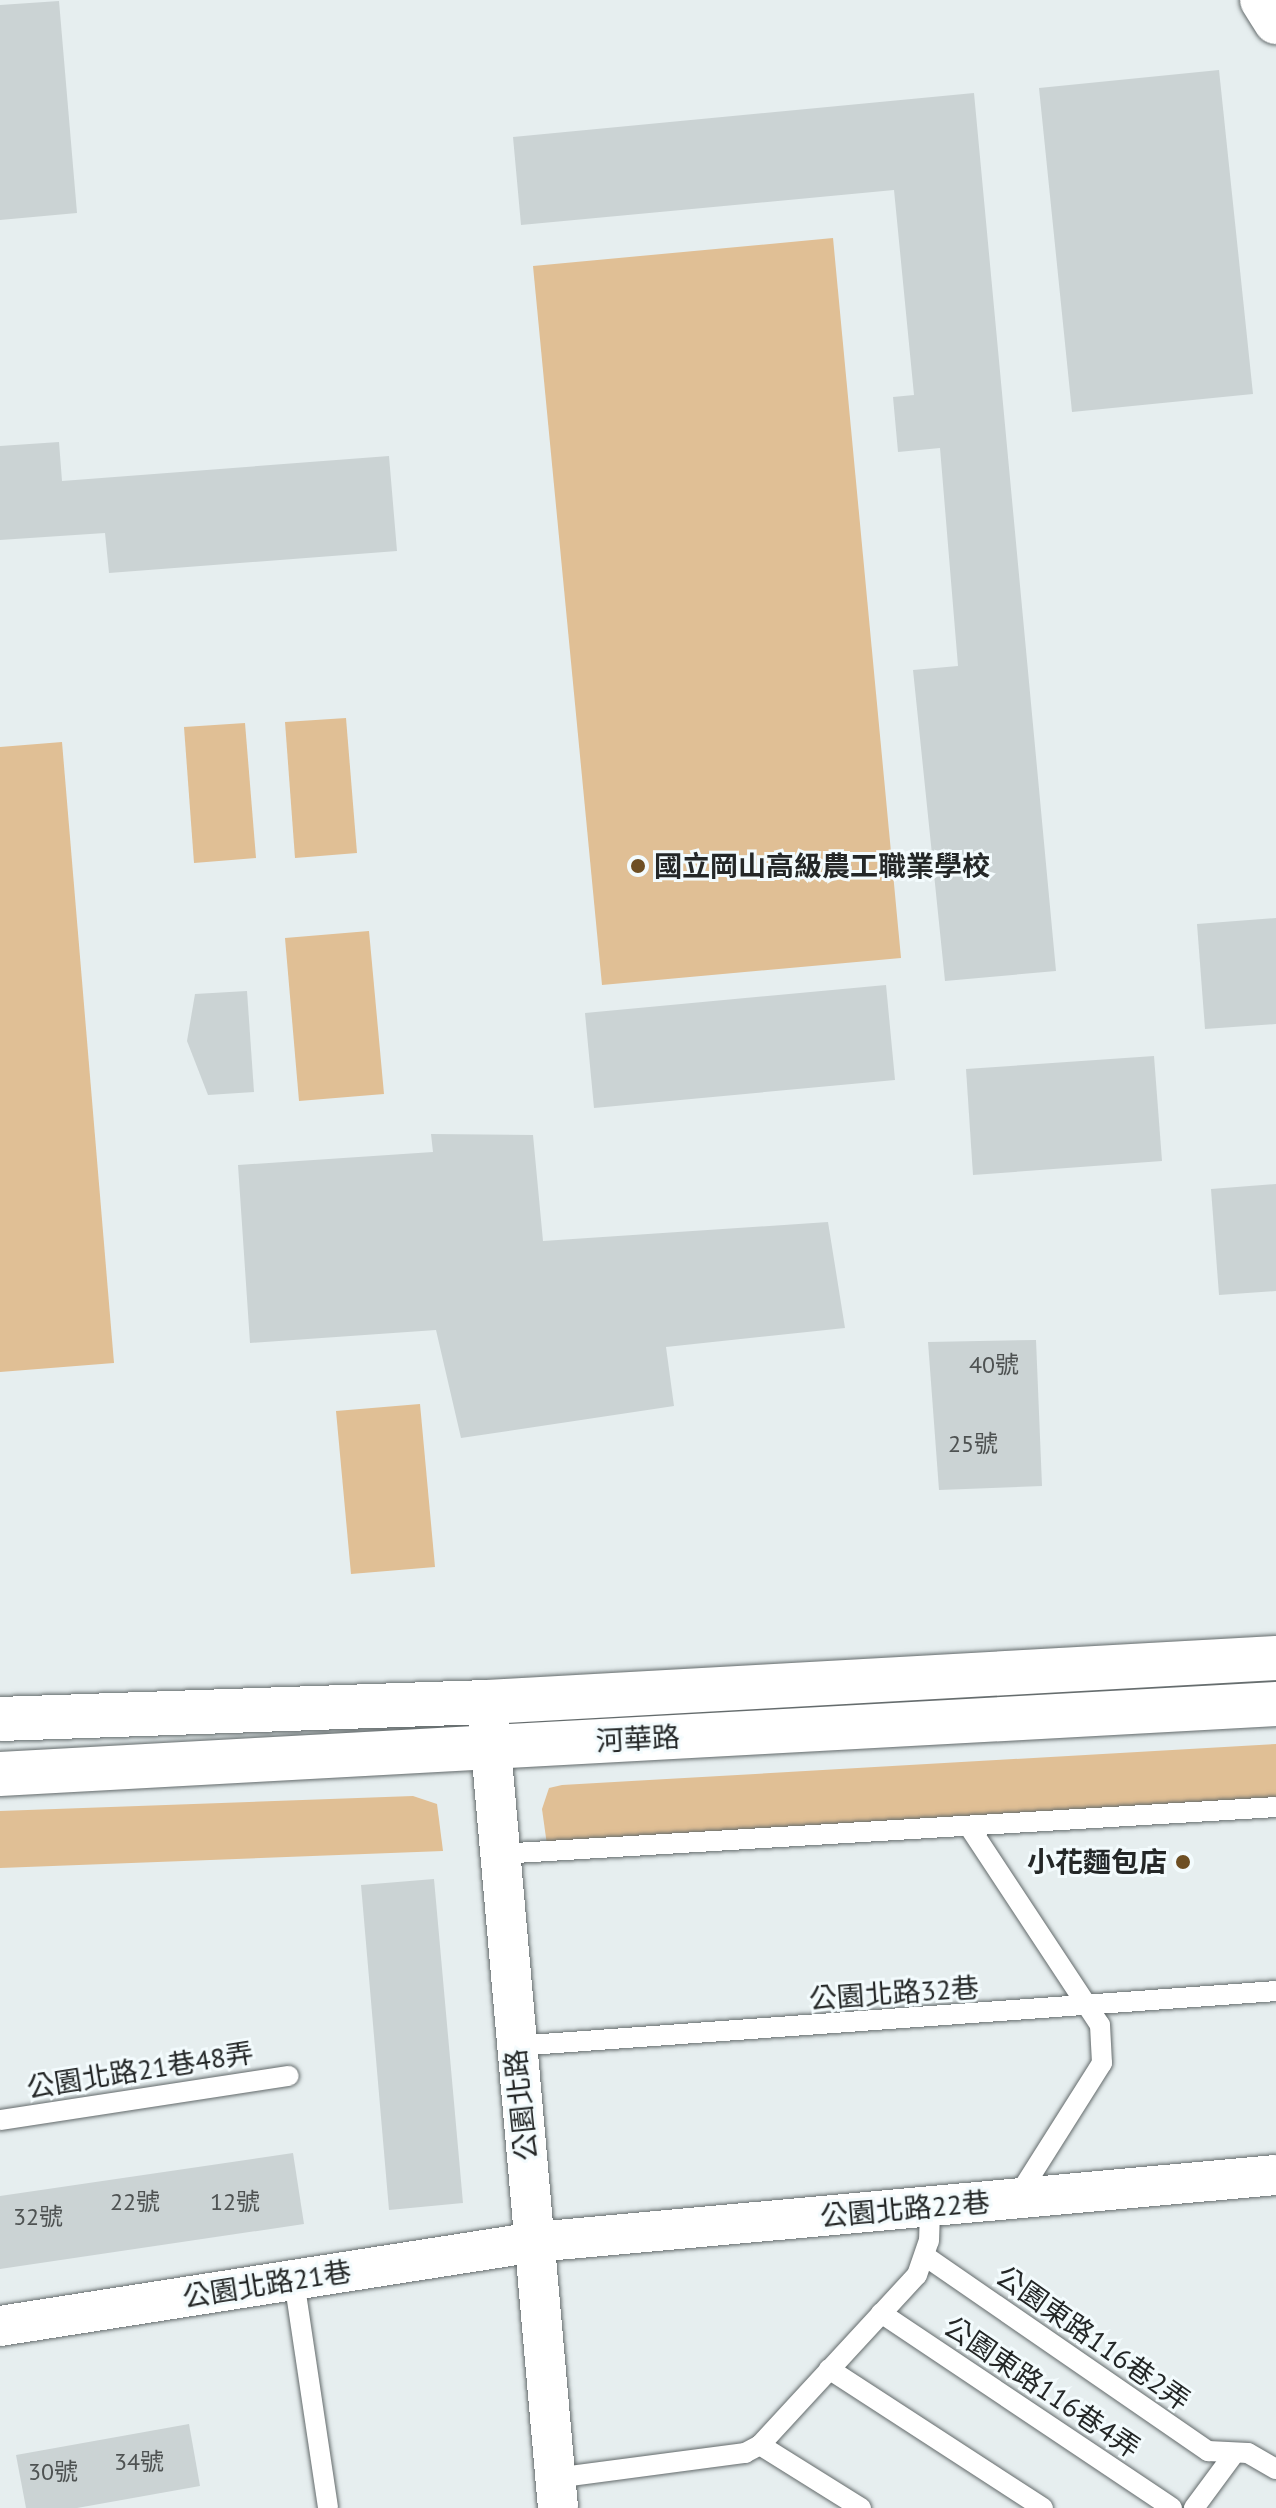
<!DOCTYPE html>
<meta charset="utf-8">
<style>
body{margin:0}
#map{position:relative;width:1276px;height:2508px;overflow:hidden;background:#e6eeef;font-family:"PT Sans","Noto Sans TC",sans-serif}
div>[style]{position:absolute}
.green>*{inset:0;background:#e0bf95}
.building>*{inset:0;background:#cbd3d4}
.roads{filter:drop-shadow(0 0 2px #636a6b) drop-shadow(0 0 2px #636a6b)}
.lane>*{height:20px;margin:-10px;padding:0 10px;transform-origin:10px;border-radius:10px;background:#fff}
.street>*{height:40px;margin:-20px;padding:0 20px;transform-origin:20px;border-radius:20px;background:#fff}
.secondary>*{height:44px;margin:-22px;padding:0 22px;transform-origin:22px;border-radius:22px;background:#fff}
.primary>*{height:44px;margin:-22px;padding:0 22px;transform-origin:22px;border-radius:22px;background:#fff}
.dots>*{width:22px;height:22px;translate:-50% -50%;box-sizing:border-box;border:4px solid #f3fbfd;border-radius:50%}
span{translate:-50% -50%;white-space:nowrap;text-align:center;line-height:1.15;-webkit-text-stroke:6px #f3fbfd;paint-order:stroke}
.number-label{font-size:24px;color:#4e5252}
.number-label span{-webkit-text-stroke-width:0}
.poi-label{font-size:28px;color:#242727;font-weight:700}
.left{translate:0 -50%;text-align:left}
.right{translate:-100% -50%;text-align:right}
.street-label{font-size:28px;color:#242727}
</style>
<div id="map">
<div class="green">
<i style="clip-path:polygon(833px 238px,901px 958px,602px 985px,533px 266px)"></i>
<i style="clip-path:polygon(346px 718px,357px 853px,295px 858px,285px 722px)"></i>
<i style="clip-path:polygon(245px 723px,256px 858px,194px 863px,184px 727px)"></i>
<i style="clip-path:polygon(62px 742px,114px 1363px,0 1372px,0 747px)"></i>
<i style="clip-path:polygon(369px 931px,384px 1094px,299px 1101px,285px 938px)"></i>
<i style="clip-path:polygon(420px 1404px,435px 1567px,351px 1574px,336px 1411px)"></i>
<i style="clip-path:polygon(1276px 1744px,1276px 1800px,547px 1845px,542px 1809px,549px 1788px,562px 1785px)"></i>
<i style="clip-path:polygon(413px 1796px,437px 1804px,443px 1851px,0 1868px,0 1811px)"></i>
</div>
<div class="building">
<i style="clip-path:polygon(59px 1px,77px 213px,0 220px,0 5px)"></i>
<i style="clip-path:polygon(1219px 70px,1253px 394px,1072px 412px,1039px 88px)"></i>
<i style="clip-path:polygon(974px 93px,1056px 971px,945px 981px,913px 670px,958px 666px,940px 448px,898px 452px,893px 397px,914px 395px,894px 190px,521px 225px,513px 137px)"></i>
<i style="clip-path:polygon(59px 442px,62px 481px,389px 456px,397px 551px,109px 573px,105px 533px,0 540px,0 446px)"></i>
<i style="clip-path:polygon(1276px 918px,1276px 1024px,1205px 1029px,1197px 924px)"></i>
<i style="clip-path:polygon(886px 985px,895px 1080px,594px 1108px,585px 1013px)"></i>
<i style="clip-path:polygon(247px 991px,254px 1092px,208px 1095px,187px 1041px,195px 994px)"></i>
<i style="clip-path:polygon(1154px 1056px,1162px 1161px,973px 1175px,966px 1069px)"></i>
<i style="clip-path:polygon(431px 1134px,533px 1135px,543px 1241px,828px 1222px,845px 1328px,666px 1347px,674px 1406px,461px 1438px,436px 1330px,250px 1343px,238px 1165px,433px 1152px)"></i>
<i style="clip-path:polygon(1276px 1184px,1276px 1291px,1219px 1295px,1211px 1189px)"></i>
<i style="clip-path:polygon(1036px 1340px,1042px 1486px,939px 1490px,928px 1342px)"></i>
<i style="clip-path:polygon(434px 1879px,463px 2203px,389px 2210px,361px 1885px)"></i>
<i style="clip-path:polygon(293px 2153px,304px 2224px,0 2269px,0 2196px)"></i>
<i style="clip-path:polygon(189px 2424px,200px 2486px,77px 2508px,26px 2508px,16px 2455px)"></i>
</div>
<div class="roads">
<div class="lane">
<i style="left:970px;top:1828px;width:236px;rotate:56.6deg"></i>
<i style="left:1100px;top:2025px;width:38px;rotate:87deg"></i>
<i style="left:1102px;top:2063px;width:161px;rotate:122.3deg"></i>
<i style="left:499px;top:1854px;width:778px;rotate:-3.46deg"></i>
<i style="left:515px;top:2046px;width:763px;rotate:-4.13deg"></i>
<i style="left:0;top:2120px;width:292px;rotate:-8.7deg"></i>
<i style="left:925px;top:2256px;width:344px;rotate:34.6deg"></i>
<i style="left:1208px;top:2451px;width:40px;rotate:2.9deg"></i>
<i style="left:1248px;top:2453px;width:32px;rotate:30deg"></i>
<i style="left:294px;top:2280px;width:230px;rotate:81.5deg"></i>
<i style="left:881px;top:2313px;width:350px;rotate:33.8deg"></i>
<i style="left:829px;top:2369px;width:255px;rotate:33deg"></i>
<i style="left:760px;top:2445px;width:119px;rotate:32deg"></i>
<i style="left:555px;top:2478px;width:192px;rotate:-7.5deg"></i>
<i style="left:745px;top:2453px;width:17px;rotate:-28deg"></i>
<i style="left:760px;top:2445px;width:231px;rotate:-47.3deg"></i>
<i style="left:917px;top:2275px;width:36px;rotate:-71deg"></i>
<i style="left:929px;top:2241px;width:34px;rotate:-88deg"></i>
<i style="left:1194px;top:2508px;width:67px;rotate:-53.5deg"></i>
</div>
<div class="street">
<i style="left:488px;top:1714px;width:797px;rotate:84.96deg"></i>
<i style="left:0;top:2326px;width:542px;rotate:-8.92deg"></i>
<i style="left:535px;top:2242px;width:744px;rotate:-5.17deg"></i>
</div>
<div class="secondary">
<i style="left:0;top:1719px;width:487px;rotate:-2deg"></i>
<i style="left:487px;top:1702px;width:790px;rotate:-3.19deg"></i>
<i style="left:0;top:1774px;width:1278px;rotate:-3.14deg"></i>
</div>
<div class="primary">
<i style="left:1262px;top:0;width:26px;rotate:58deg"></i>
</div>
</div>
<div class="dots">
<i style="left:638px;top:866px;background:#6e4f24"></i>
<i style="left:1183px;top:1862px;background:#6e4f24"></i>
</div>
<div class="number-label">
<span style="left:994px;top:1365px">40號</span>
<span style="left:973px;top:1444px">25號</span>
<span style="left:135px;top:2202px">22號</span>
<span style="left:235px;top:2202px">12號</span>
<span style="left:38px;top:2217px">32號</span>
<span style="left:139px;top:2462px">34號</span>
<span style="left:53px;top:2472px">30號</span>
</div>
<div class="poi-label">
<span class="left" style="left:654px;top:866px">國立岡山高級農工職業學校</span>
<span class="right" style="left:1167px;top:1862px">小花麵包店</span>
</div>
<div class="street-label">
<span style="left:638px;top:1739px;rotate:-3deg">河華路</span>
<span style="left:894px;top:1993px;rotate:-4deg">公園北路32巷</span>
<span style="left:140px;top:2070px;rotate:-9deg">公園北路21巷48弄</span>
<span style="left:521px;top:2105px;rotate:-96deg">公園北路</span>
<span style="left:905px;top:2209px;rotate:-5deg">公園北路22巷</span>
<span style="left:267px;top:2284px;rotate:-9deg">公園北路21巷</span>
<span style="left:1093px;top:2338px;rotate:35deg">公園東路116巷2弄</span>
<span style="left:1042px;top:2387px;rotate:34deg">公園東路116巷4弄</span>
</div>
</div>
